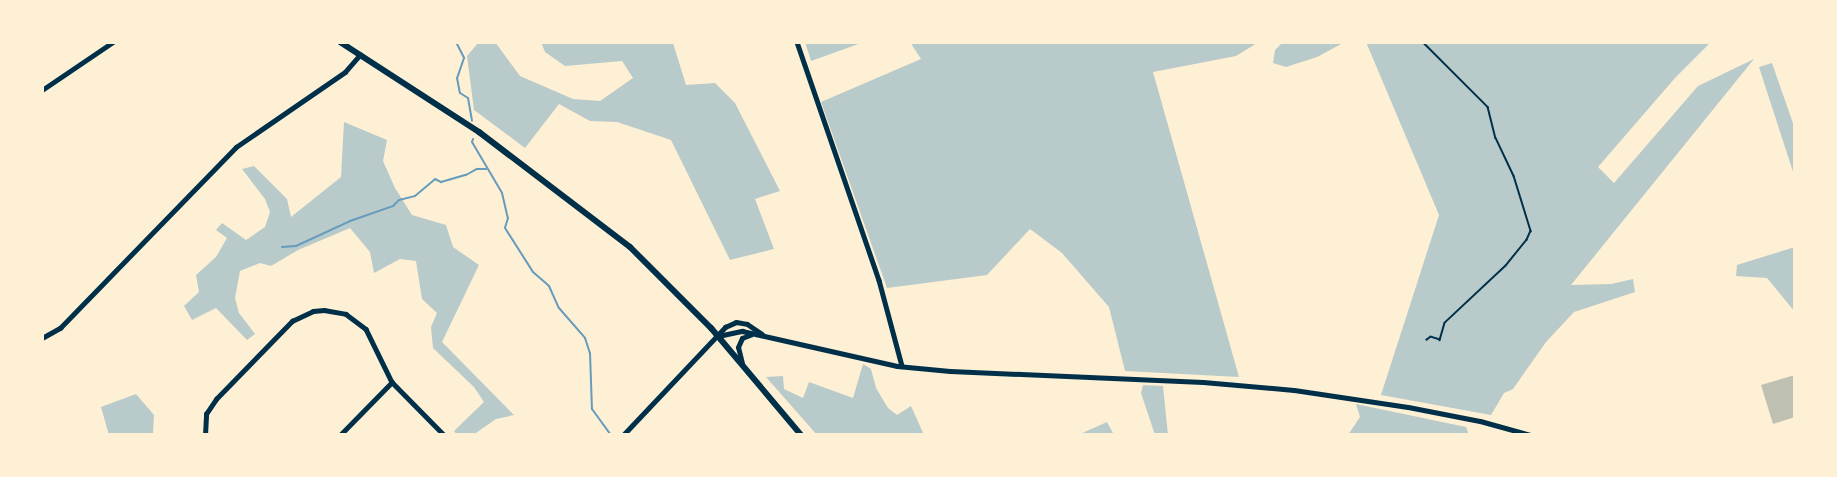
<!DOCTYPE html>
<style>
body{margin:0}
#map{position:relative;width:1837px;height:477px;overflow:hidden;background:#fdf0d5;font-family:Poppins,sans-serif}
div>[style]{position:absolute}
.green>*{inset:0;background:#b9caca}
.stream>*{height:2px;margin:-1px;padding:0 1px;transform-origin:1px;border-radius:1px;background:#669bbc}
.building>*{inset:0;background:#bec0b2}
.path>*{height:1.5px;margin:-0.75px;padding:0 0.75px;transform-origin:0.75px;border-radius:0.75px;background:#003049}
.minor>*{height:4.5px;margin:-2.25px;padding:0 2.25px;transform-origin:2.25px;border-radius:2.25px;background:#003049}
.tertiary>*{height:5px;margin:-2.5px;padding:0 2.5px;transform-origin:2.5px;border-radius:2.5px;background:#003049}
.secondary>*{height:6px;margin:-3px;padding:0 3px;transform-origin:3px;border-radius:3px;background:#003049}
span{translate:-50% -50%;white-space:nowrap;text-align:center;line-height:1.15;-webkit-text-stroke:6px #fdf0d5;paint-order:stroke}
.frame{position:absolute;inset:0;border:44px solid #fdf0d5;pointer-events:none}
</style>
<div id="map">
<div class="green">
<i style="clip-path:polygon(479px 42px,495px 42px,520px 76px,573px 99px,600px 101px,633px 78px,622px 61px,565px 66px,545px 52px,541px 42px,675px 42px,673px 43px,686px 85px,715px 83px,735px 103px,780px 191px,755px 199px,774px 249px,730px 260px,671px 140px,617px 122px,590px 121px,559px 104px,525px 148px,474px 110px,467px 56px)"></i>
<i style="clip-path:polygon(805px 42px,864px 42px,811px 61px)"></i>
<i style="clip-path:polygon(910px 42px,1254px 42px,1254px 45px,1236px 56px,1153px 72px,1239px 377px,1125px 371px,1109px 307px,1062px 253px,1030px 229px,987px 275px,887px 288px,821px 102px,921px 59px)"></i>
<i style="clip-path:polygon(1283px 42px,1345px 42px,1317px 57px,1286px 67px,1273px 63px,1275px 50px)"></i>
<i style="clip-path:polygon(1366px 42px,1711px 42px,1675px 78px,1598px 167px,1614px 183px,1698px 86px,1754px 59px,1571px 285px,1611px 284px,1633px 279px,1635px 292px,1574px 312px,1546px 342px,1513px 389px,1504px 393px,1491px 415px,1381px 395px,1439px 215px)"></i>
<i style="clip-path:polygon(1772px 63px,1795px 129px,1795px 178px,1759px 67px)"></i>
<i style="clip-path:polygon(344px 122px,387px 140px,383px 161px,395px 188px,412px 215px,446px 225px,453px 247px,479px 265px,442px 342px,514px 415px,496px 419px,473px 435px,457px 435px,454px 431px,484px 402px,474px 387px,433px 348px,431px 327px,437px 313px,422px 299px,416px 261px,400px 259px,374px 273px,370px 252px,350px 228px,298px 250px,271px 266px,260px 263px,240px 271px,235px 298px,239px 313px,255px 334px,247px 340px,216px 308px,192px 320px,184px 306px,199px 292px,196px 275px,216px 257px,227px 238px,216px 230px,222px 223px,246px 240px,265px 227px,270px 212px,265px 199px,242px 169px,254px 166px,287px 199px,291px 217px,341px 177px)"></i>
<i style="clip-path:polygon(1795px 247px,1795px 312px,1767px 278px,1736px 276px,1737px 265px)"></i>
<i style="clip-path:polygon(863px 364px,871px 369px,876px 388px,888px 408px,897px 415px,911px 406px,924px 435px,817px 435px,766px 377px,783px 376px,784px 389px,803px 398px,809px 382px,853px 398px)"></i>
<i style="clip-path:polygon(1143px 385px,1163px 386px,1168px 435px,1155px 435px,1141px 393px)"></i>
<i style="clip-path:polygon(136px 394px,154px 415px,153px 435px,109px 435px,101px 407px)"></i>
<i style="clip-path:polygon(1356px 404px,1466px 427px,1469px 435px,1348px 435px,1360px 417px)"></i>
<i style="clip-path:polygon(1107px 422px,1114px 435px,1077px 435px,1078px 435px)"></i>
</div>
<div class="stream">
<i style="left:456px;top:42px;width:18px;rotate:63deg"></i>
<i style="left:464px;top:58px;width:21px;rotate:109deg"></i>
<i style="left:457px;top:78px;width:15px;rotate:79deg"></i>
<i style="left:460px;top:93px;width:9px;rotate:32deg"></i>
<i style="left:468px;top:98px;width:23px;rotate:80deg"></i>
<i style="left:473px;top:139px;width:3px;rotate:108deg"></i>
<i style="left:472px;top:142px;width:59px;rotate:59.5deg"></i>
<i style="left:502px;top:193px;width:26px;rotate:77deg"></i>
<i style="left:508px;top:218px;width:10px;rotate:107deg"></i>
<i style="left:505px;top:228px;width:52px;rotate:57.5deg"></i>
<i style="left:533px;top:272px;width:21px;rotate:41deg"></i>
<i style="left:549px;top:286px;width:24px;rotate:66deg"></i>
<i style="left:559px;top:308px;width:40px;rotate:49deg"></i>
<i style="left:585px;top:338px;width:16px;rotate:72deg"></i>
<i style="left:590px;top:353px;width:56px;rotate:88deg"></i>
<i style="left:592px;top:409px;width:32px;rotate:54deg"></i>
<i style="left:282px;top:247px;width:14px;rotate:-4deg"></i>
<i style="left:296px;top:246px;width:60px;rotate:-24.8deg"></i>
<i style="left:350px;top:221px;width:46px;rotate:-19.2deg"></i>
<i style="left:393px;top:206px;width:8px;rotate:-45deg"></i>
<i style="left:399px;top:200px;width:16px;rotate:-14deg"></i>
<i style="left:415px;top:196px;width:26px;rotate:-40deg"></i>
<i style="left:435px;top:179px;width:7px;rotate:27deg"></i>
<i style="left:441px;top:182px;width:26px;rotate:-16deg"></i>
<i style="left:466px;top:175px;width:13px;rotate:-29deg"></i>
<i style="left:477px;top:169px;width:9px"></i>
</div>
<div class="building">
<i style="clip-path:polygon(1795px 375px,1795px 417px,1773px 424px,1761px 385px)"></i>
</div>
<div class="path">
<i style="left:1423px;top:42px;width:92px;rotate:45deg"></i>
<i style="left:1488px;top:107px;width:32px;rotate:76deg"></i>
<i style="left:1496px;top:138px;width:42px;rotate:64.7deg"></i>
<i style="left:1514px;top:176px;width:58px;rotate:72.8deg"></i>
<i style="left:1531px;top:231px;width:10px;rotate:114deg"></i>
<i style="left:1527px;top:240px;width:33px;rotate:129deg"></i>
<i style="left:1506px;top:266px;width:83px;rotate:136.9deg"></i>
<i style="left:1445px;top:323px;width:18px;rotate:106deg"></i>
<i style="left:1440px;top:340px;width:9px;rotate:-162deg"></i>
<i style="left:1431px;top:337px;width:5px;rotate:143deg"></i>
</div>
<div class="minor">
<i style="left:797px;top:42px;width:252px;rotate:71deg"></i>
<i style="left:879px;top:280px;width:89px;rotate:75deg"></i>
<i style="left:42px;top:90px;width:86px;rotate:-34.1deg"></i>
<i style="left:42px;top:338px;width:21px;rotate:-29deg"></i>
<i style="left:60px;top:328px;width:252px;rotate:-45.8deg"></i>
<i style="left:236px;top:147px;width:132px;rotate:-34.5deg"></i>
<i style="left:345px;top:72px;width:23px;rotate:-49deg"></i>
<i style="left:205px;top:435px;width:21px;rotate:-87deg"></i>
<i style="left:206px;top:414px;width:18px;rotate:-56deg"></i>
<i style="left:216px;top:399px;width:109px;rotate:-45.7deg"></i>
<i style="left:292px;top:321px;width:23px;rotate:-25deg"></i>
<i style="left:313px;top:311px;width:11px;rotate:-5deg"></i>
<i style="left:324px;top:310px;width:22px;rotate:10deg"></i>
<i style="left:346px;top:314px;width:25px;rotate:37deg"></i>
<i style="left:366px;top:329px;width:59px;rotate:63.9deg"></i>
<i style="left:392px;top:382px;width:74px;rotate:45.5deg"></i>
<i style="left:340px;top:435px;width:74px;rotate:-45.5deg"></i>
</div>
<div class="tertiary">
<i style="left:1795px;top:68px;width:11px;rotate:90deg"></i>
<i style="left:718px;top:336px;width:25px;rotate:-12deg"></i>
<i style="left:742px;top:331px;width:159px;rotate:12.7deg"></i>
<i style="left:897px;top:366px;width:53px;rotate:5.4deg"></i>
<i style="left:950px;top:371px;width:253px;rotate:2.5deg"></i>
<i style="left:1203px;top:382px;width:91px;rotate:5deg"></i>
<i style="left:1294px;top:390px;width:115px;rotate:8.5deg"></i>
<i style="left:1408px;top:407px;width:73px;rotate:11deg"></i>
<i style="left:1480px;top:421px;width:52px;rotate:15.6deg"></i>
<i style="left:742px;top:363px;width:16px;rotate:-104deg"></i>
<i style="left:738px;top:347px;width:10px;rotate:-66deg"></i>
<i style="left:742px;top:338px;width:9px;rotate:-21deg"></i>
<i style="left:623px;top:435px;width:149px;rotate:-46.6deg"></i>
<i style="left:725px;top:327px;width:12px;rotate:-24deg"></i>
<i style="left:736px;top:322px;width:11px;rotate:10deg"></i>
<i style="left:747px;top:324px;width:18px;rotate:34deg"></i>
</div>
<div class="secondary">
<i style="left:340px;top:42px;width:166px;rotate:32.9deg"></i>
<i style="left:479px;top:132px;width:190px;rotate:37.3deg"></i>
<i style="left:630px;top:247px;width:115px;rotate:45deg"></i>
<i style="left:711px;top:328px;width:140px;rotate:49.9deg"></i>
</div>
<div class="frame"></div>
</div>
